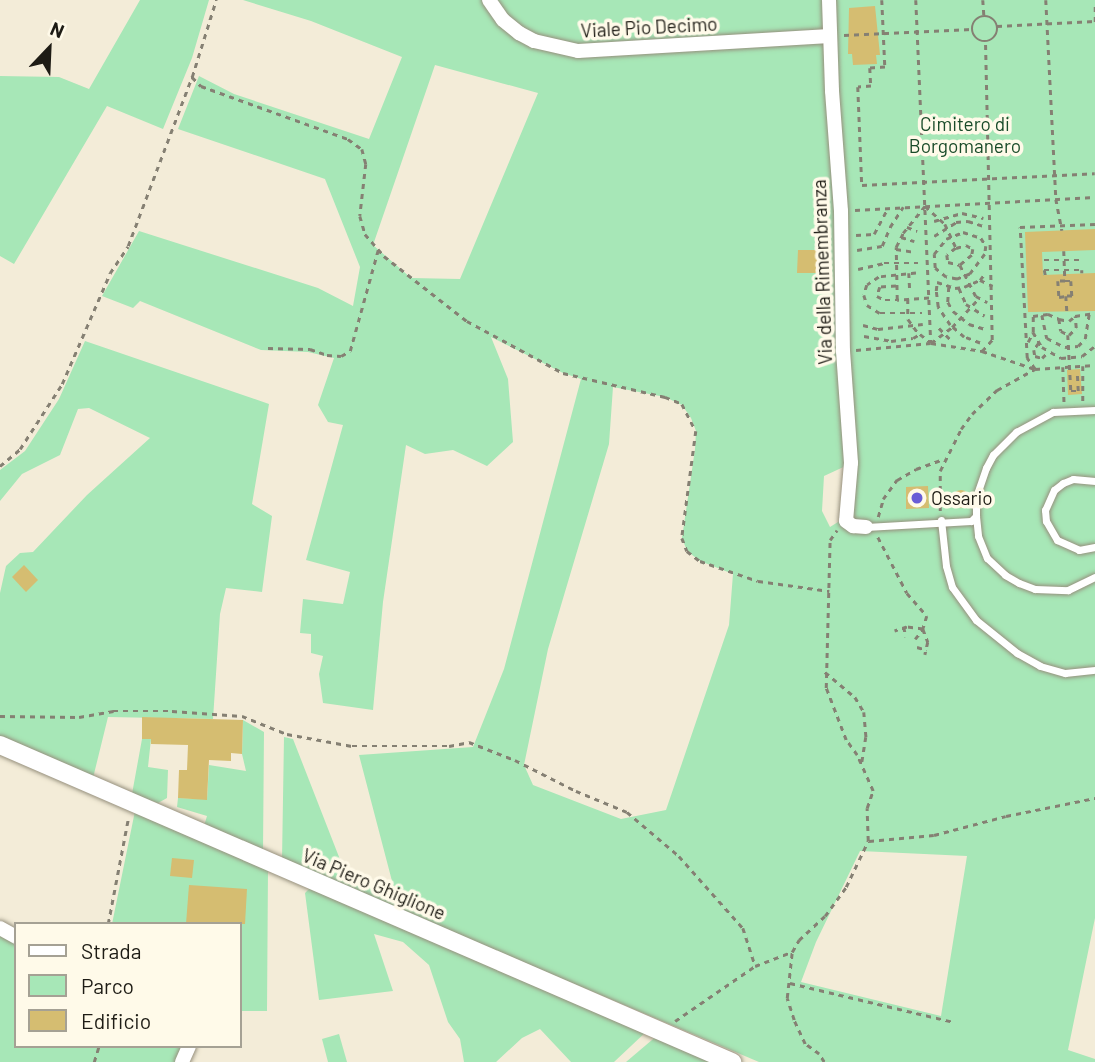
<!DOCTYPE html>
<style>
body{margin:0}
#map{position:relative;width:1095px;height:1062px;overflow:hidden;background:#f3ecd8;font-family:Barlow,sans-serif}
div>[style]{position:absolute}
.green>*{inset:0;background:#a7e7b7}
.building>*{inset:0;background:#d5bd71}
.round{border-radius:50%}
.path>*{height:2.5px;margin-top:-1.25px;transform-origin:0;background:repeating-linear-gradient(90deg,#858073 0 5px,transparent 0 10px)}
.path>.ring{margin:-1.25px;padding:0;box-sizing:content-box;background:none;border:2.5px solid #858073;border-radius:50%}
.roads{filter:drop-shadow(0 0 2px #96907d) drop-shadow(0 0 2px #96907d)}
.service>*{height:7px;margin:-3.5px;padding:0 3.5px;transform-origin:3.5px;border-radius:3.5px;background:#fff}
.minor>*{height:14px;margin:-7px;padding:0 7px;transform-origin:7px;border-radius:7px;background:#fff}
.tertiary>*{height:18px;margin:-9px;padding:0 9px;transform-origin:9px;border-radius:9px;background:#fff}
.dots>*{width:19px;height:19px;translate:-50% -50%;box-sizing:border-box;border:4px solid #fffae9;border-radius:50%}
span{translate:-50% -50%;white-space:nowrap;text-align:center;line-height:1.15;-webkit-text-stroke:7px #fffae9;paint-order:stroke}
.street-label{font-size:19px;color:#1e1c15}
.park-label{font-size:19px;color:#194b29}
.poi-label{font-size:19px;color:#1e1c15}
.left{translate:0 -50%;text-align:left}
.legend{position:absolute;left:14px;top:922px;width:228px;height:126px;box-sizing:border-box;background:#fffae9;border:2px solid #a5a194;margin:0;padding:9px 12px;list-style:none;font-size:21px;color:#1e1c15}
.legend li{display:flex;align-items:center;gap:14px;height:35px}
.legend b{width:35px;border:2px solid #a5a194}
.north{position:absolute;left:14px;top:14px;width:70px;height:70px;-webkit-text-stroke:5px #fffae9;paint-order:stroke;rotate:23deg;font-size:19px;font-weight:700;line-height:28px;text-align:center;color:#1e1c15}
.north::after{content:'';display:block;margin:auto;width:24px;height:32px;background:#1e1c15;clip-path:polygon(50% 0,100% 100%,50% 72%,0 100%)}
</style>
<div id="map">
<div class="green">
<i style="clip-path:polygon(140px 0,209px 0,192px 58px,163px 129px,107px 106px,14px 264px,0 256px,0 76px,59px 77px,89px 89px)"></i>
<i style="clip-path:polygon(evenodd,243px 0,1095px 0,1095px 918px,1068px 1050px,1095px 1059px,1095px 1062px,759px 1062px,282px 860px,284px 737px,293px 739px,348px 880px,390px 894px,392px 881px,359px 755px,473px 747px,504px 669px,581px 379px,563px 373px,491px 337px,508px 379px,513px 442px,487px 466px,453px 450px,425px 454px,406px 445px,383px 602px,373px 710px,323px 703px,319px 674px,323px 656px,311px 653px,311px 634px,300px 633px,303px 599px,343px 604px,350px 572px,306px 560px,343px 425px,328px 422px,318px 405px,334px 358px,308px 352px,261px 350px,140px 301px,133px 308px,102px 296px,139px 231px,318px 288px,353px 306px,360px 267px,325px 179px,178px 129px,199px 76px,234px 94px,369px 139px,402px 57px,311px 21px,243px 0,435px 65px,538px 93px,460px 279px,411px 278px,373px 245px,435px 65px,243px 0,613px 387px,665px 397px,682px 405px,691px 418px,696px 431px,695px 449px,682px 538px,687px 551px,700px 561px,733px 574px,729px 625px,666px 810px,621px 819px,533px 785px,524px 765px,548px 649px,609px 444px,613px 387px,243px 0,850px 464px,846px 517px,830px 527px,822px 511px,824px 476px,850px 464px,243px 0,860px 851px,967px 856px,941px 1016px,801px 982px,816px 942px,860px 851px)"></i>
<i style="clip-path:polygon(85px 341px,269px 404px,252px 504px,272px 516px,262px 592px,226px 588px,220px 614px,213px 719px,108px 717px,93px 778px,0 736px,0 593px,6px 566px,20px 553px,33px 552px,87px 495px,150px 438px,89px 408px,78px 409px,60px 455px,22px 474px,0 501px,0 470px,25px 451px,59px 399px)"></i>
<i style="clip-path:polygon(243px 720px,264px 732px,263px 851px,204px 826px,207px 816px,177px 807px,178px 798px,207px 799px,209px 765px,246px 771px,242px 754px)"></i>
<i style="clip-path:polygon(142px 739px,151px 739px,148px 767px,168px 770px,167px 798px,158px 803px,132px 794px)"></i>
<i style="clip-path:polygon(135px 811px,268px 869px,267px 1011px,240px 1011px,240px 924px,112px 924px)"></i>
<i style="clip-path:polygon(312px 886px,648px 1030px,614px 1062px,571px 1062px,540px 1029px,522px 1038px,496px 1062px,464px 1062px,460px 1039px,448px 1022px,429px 965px,403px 942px,374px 934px,393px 991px,319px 1000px,305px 893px)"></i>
<i style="clip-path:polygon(0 935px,16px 944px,16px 1046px,185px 1046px,178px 1062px,0 1062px)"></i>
<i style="clip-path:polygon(339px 1034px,347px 1062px,328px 1062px,322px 1039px)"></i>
<i style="clip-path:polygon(659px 1034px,721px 1062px,626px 1062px)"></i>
</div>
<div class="building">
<i style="clip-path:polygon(875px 6px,880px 55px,876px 55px,877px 64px,853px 65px,852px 54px,848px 54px,849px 8px)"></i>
<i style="clip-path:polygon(1095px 229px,1095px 250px,1042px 252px,1043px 275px,1095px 273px,1095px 311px,1028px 312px,1025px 232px)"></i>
<i style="clip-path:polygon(798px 250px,817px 250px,817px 273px,797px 273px)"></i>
<i style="clip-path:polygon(1080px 369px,1082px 394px,1068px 395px,1067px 370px)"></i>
<i style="clip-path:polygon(928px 486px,929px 508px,906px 509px,906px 487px)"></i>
<i class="round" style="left:952px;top:490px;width:18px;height:18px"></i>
<i style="clip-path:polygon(24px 565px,38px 580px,26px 592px,12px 577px)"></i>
<i style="clip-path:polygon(142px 717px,243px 720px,242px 754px,231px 753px,231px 761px,209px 760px,207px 800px,178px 798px,179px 770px,187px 770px,188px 745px,151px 744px,151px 739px,142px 739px)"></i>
<i style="clip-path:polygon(172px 858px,194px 860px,192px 878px,170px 876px)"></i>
<i style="clip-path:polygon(189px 885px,247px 889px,245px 924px,186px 924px)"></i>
</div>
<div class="path">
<i style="left:882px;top:0;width:67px;rotate:87.4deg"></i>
<i style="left:885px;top:67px;width:15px;rotate:176deg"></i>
<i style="left:870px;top:68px;width:18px;rotate:87deg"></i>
<i style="left:871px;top:86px;width:13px;rotate:176deg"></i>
<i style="left:858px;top:87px;width:98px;rotate:87.7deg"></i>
<i style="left:862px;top:185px;width:233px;rotate:-2.9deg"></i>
<i style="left:916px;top:0;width:343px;rotate:87.5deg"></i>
<i style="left:983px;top:0;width:16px;rotate:86deg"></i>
<i style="left:1046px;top:0;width:199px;rotate:87.1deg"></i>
<i style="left:1056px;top:199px;width:32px;rotate:79deg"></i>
<i class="ring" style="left:972px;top:16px;width:23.5px;height:23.5px"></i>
<i style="left:1095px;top:22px;width:20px;rotate:-90deg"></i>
<i style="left:997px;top:26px;width:98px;rotate:-2.9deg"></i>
<i style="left:844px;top:35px;width:128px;rotate:-2.7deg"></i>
<i style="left:192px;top:77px;width:13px;rotate:45deg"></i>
<i style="left:201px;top:86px;width:156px;rotate:19.8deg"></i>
<i style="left:348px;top:139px;width:17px;rotate:36deg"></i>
<i style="left:362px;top:149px;width:16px;rotate:75deg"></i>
<i style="left:366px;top:164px;width:52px;rotate:96.6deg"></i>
<i style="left:360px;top:216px;width:19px;rotate:74deg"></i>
<i style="left:365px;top:234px;width:29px;rotate:49deg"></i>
<i style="left:384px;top:256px;width:105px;rotate:38.1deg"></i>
<i style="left:467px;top:321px;width:109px;rotate:28.4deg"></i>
<i style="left:563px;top:373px;width:105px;rotate:13.2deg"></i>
<i style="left:665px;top:397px;width:18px;rotate:22deg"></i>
<i style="left:682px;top:404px;width:30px;rotate:63deg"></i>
<i style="left:696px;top:431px;width:108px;rotate:97.5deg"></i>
<i style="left:682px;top:538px;width:14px;rotate:69deg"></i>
<i style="left:687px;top:551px;width:16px;rotate:38deg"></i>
<i style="left:700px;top:561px;width:61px;rotate:19deg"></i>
<i style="left:758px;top:581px;width:72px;rotate:8deg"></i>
<i style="left:855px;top:210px;width:240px;rotate:-3.1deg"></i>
<i style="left:934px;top:221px;width:29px;rotate:-16deg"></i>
<i style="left:962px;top:213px;width:22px;rotate:13deg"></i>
<i style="left:907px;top:227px;width:11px;rotate:22deg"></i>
<i style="left:963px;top:232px;width:19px;rotate:18deg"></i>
<i style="left:981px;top:238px;width:9px;rotate:58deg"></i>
<i style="left:986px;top:246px;width:8px;rotate:97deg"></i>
<i style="left:985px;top:254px;width:25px;rotate:127deg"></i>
<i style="left:970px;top:274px;width:14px;rotate:159deg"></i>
<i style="left:957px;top:279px;width:11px;rotate:-170deg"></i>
<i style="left:946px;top:277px;width:14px;rotate:-141deg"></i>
<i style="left:935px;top:268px;width:14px;rotate:-94deg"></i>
<i style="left:934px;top:254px;width:19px;rotate:-51deg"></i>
<i style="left:946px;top:239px;width:18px;rotate:-22deg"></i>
<i style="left:856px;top:235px;width:18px;rotate:-3deg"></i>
<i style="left:874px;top:234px;width:30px;rotate:-62deg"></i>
<i style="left:934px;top:236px;width:26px;rotate:-32deg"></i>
<i style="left:956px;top:222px;width:12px;rotate:-5deg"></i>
<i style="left:968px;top:221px;width:16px;rotate:18deg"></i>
<i style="left:901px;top:237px;width:14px;rotate:17deg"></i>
<i style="left:956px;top:248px;width:10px;rotate:-17deg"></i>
<i style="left:966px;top:245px;width:8px;rotate:30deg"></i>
<i style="left:973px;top:249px;width:6px;rotate:99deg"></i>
<i style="left:972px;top:255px;width:16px;rotate:140deg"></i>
<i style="left:896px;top:249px;width:20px;rotate:9deg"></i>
<i style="left:857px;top:250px;width:25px;rotate:-9deg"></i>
<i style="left:882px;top:246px;width:21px;rotate:-67deg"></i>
<i style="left:890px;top:227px;width:24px;rotate:-57deg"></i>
<i style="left:1064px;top:251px;width:30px;rotate:88deg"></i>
<i style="left:1065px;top:281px;width:6px"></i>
<i style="left:1071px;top:281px;width:15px;rotate:86deg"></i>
<i style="left:1072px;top:296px;width:6px;rotate:180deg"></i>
<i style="left:1066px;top:296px;width:15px;rotate:86deg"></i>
<i style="left:1044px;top:260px;width:40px"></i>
<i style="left:858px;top:269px;width:27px;rotate:-13deg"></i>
<i style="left:884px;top:263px;width:34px"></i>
<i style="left:909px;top:273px;width:19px;rotate:87deg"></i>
<i style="left:916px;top:273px;width:37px;rotate:174deg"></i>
<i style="left:879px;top:277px;width:14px;rotate:146deg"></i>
<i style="left:867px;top:285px;width:10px;rotate:107deg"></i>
<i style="left:864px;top:295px;width:10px;rotate:73deg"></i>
<i style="left:867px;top:305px;width:15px;rotate:32deg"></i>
<i style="left:880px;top:313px;width:42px"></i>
<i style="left:1045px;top:275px;width:5px;rotate:-101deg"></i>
<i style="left:1044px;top:270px;width:38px"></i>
<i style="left:1082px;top:270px;width:3px;rotate:90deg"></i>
<i style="left:980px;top:280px;width:14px;rotate:25deg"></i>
<i style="left:1065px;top:281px;width:7px;rotate:180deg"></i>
<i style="left:1058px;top:281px;width:16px;rotate:86deg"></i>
<i style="left:1059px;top:297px;width:7px;rotate:-8deg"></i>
<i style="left:896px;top:286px;width:16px;rotate:176deg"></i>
<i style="left:880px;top:287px;width:9px;rotate:108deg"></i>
<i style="left:877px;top:296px;width:9px;rotate:27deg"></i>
<i style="left:885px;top:300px;width:12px"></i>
<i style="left:949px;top:287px;width:15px;rotate:94deg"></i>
<i style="left:948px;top:302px;width:10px;rotate:61deg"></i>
<i style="left:953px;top:311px;width:21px;rotate:39deg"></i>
<i style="left:969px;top:324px;width:17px;rotate:17deg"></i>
<i style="left:959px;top:288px;width:17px;rotate:66deg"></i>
<i style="left:966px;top:304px;width:22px;rotate:32deg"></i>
<i style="left:929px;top:298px;width:32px;rotate:176deg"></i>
<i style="left:897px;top:300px;width:53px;rotate:-91.1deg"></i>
<i style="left:896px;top:247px;width:16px;rotate:-63deg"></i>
<i style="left:903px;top:233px;width:35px;rotate:-51deg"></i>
<i style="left:925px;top:206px;width:27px;rotate:42deg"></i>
<i style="left:945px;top:224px;width:26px;rotate:65deg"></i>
<i style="left:956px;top:248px;width:11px;rotate:142deg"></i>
<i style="left:947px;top:255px;width:7px;rotate:82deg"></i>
<i style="left:948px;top:262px;width:12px;rotate:14deg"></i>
<i style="left:960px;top:265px;width:35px;rotate:63deg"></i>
<i style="left:976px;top:296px;width:13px;rotate:29deg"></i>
<i style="left:908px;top:299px;width:20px;rotate:90deg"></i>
<i style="left:908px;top:319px;width:19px;rotate:54deg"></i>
<i style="left:1042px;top:315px;width:24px;rotate:78deg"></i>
<i style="left:1047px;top:338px;width:20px;rotate:27deg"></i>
<i style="left:1065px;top:347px;width:13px;rotate:-4deg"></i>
<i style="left:1078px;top:346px;width:10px;rotate:-45deg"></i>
<i style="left:1085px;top:339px;width:26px;rotate:-81deg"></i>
<i style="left:1059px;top:319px;width:10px;rotate:11deg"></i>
<i style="left:1069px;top:321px;width:8px;rotate:-40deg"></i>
<i style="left:863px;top:325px;width:16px;rotate:15deg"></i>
<i style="left:878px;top:329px;width:45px;rotate:-6.3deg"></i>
<i style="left:939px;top:328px;width:16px;rotate:45deg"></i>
<i style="left:1033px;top:332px;width:17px;rotate:59deg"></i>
<i style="left:1042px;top:347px;width:22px;rotate:30deg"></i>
<i style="left:1061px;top:358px;width:21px;rotate:-5deg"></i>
<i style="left:1082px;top:356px;width:16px;rotate:-38deg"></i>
<i style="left:1068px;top:335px;width:56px;rotate:86.9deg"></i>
<i style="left:1071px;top:391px;width:7px"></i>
<i style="left:1078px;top:391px;width:17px;rotate:-93deg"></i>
<i style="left:864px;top:336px;width:27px;rotate:10deg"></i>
<i style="left:891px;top:341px;width:22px;rotate:-8deg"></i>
<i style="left:913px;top:338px;width:8px;rotate:-30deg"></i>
<i style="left:920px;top:334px;width:14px;rotate:39deg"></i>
<i style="left:1028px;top:342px;width:11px;rotate:-63deg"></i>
<i style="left:1033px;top:332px;width:16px;rotate:-90deg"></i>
<i style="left:1033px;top:316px;width:15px;rotate:-8deg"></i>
<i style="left:1048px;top:314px;width:12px;rotate:24deg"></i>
<i style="left:1059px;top:319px;width:12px;rotate:81deg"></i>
<i style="left:1061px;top:331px;width:9px;rotate:27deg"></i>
<i style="left:1069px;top:335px;width:10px;rotate:-45deg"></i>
<i style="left:1076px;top:328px;width:12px;rotate:-95deg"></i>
<i style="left:1075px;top:316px;width:20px;rotate:-9deg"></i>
<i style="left:931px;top:343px;width:26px;rotate:-37deg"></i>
<i style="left:952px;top:327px;width:40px;rotate:-47deg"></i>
<i style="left:980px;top:343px;width:17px;rotate:-159deg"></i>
<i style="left:964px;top:337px;width:18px;rotate:-139deg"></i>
<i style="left:950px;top:325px;width:22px;rotate:-124deg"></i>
<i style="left:938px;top:307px;width:16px;rotate:-97deg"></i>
<i style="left:936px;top:291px;width:9px;rotate:-84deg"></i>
<i style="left:937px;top:282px;width:19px;rotate:18deg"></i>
<i style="left:955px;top:288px;width:9px;rotate:-6deg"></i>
<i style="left:964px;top:287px;width:17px;rotate:-24deg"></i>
<i style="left:980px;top:280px;width:9px;rotate:-54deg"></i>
<i style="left:1039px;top:343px;width:9px;rotate:126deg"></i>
<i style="left:1034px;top:350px;width:6px;rotate:81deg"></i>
<i style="left:1035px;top:356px;width:7px;rotate:16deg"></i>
<i style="left:1042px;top:358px;width:8px;rotate:-45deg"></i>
<i style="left:268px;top:348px;width:42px;rotate:1.4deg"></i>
<i style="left:310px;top:349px;width:18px;rotate:19deg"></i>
<i style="left:327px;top:355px;width:14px;rotate:4deg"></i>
<i style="left:341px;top:356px;width:10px;rotate:-29deg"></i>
<i style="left:350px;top:351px;width:105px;rotate:-74.5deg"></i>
<i style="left:856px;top:350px;width:75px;rotate:-5.3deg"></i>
<i style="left:931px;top:343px;width:52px;rotate:8.9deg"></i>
<i style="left:982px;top:351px;width:15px;rotate:-48deg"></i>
<i style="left:992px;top:340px;width:298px;rotate:-91.3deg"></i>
<i style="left:982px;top:351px;width:56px;rotate:18.8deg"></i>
<i style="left:1035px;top:369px;width:60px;rotate:-3.8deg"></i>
<i style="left:1083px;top:366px;width:35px;rotate:90deg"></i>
<i style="left:1063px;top:367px;width:35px;rotate:88deg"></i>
<i style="left:0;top:466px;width:26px;rotate:-40deg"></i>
<i style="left:20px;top:449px;width:77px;rotate:-57.1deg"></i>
<i style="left:62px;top:384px;width:121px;rotate:-66.6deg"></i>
<i style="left:110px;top:273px;width:32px;rotate:-56deg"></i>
<i style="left:128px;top:246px;width:181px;rotate:-69.3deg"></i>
<i style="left:192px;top:77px;width:81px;rotate:-72.7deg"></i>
<i style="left:957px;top:499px;width:5px;rotate:-53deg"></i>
<i style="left:960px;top:495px;width:5px;rotate:11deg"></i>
<i style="left:940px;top:511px;width:40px;rotate:-90deg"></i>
<i style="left:940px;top:471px;width:47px;rotate:-63.4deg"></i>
<i style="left:961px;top:429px;width:19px;rotate:-54deg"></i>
<i style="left:972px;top:414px;width:35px;rotate:-44deg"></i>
<i style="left:997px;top:390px;width:43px;rotate:-28.9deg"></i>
<i style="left:1035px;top:369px;width:14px;rotate:-126deg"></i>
<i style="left:1027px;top:358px;width:131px;rotate:-93.1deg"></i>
<i style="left:1020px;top:227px;width:75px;rotate:-2.3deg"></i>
<i style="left:878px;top:517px;width:19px;rotate:-74deg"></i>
<i style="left:883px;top:499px;width:24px;rotate:-54deg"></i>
<i style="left:897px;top:480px;width:22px;rotate:-30deg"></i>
<i style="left:916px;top:469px;width:30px;rotate:-20deg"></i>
<i style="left:878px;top:537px;width:63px;rotate:62.6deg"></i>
<i style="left:907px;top:593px;width:30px;rotate:49deg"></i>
<i style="left:927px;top:616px;width:14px;rotate:107deg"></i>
<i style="left:923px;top:629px;width:16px;rotate:-173deg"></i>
<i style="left:907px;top:627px;width:13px;rotate:162deg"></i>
<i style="left:904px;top:627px;width:10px;rotate:79deg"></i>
<i style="left:915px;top:639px;width:13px;rotate:-51deg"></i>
<i style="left:923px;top:629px;width:14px;rotate:69deg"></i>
<i style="left:928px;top:642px;width:13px;rotate:103deg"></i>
<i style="left:917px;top:647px;width:10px;rotate:17deg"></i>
<i style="left:825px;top:672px;width:39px;rotate:40deg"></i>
<i style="left:855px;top:697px;width:17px;rotate:59deg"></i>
<i style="left:864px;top:712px;width:25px;rotate:85deg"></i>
<i style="left:866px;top:737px;width:26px;rotate:99deg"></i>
<i style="left:0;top:716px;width:79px;rotate:0.7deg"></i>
<i style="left:79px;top:717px;width:35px;rotate:-10deg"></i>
<i style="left:113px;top:711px;width:59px"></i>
<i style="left:172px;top:711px;width:70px;rotate:4.1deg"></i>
<i style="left:242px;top:716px;width:48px;rotate:21.8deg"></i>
<i style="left:287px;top:734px;width:66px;rotate:10.5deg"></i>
<i style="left:352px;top:746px;width:97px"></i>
<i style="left:449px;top:746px;width:20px;rotate:-11deg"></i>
<i style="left:469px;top:742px;width:49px;rotate:21.4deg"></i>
<i style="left:515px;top:760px;width:68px;rotate:26.9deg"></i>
<i style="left:576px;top:791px;width:55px;rotate:22.4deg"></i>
<i style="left:627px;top:812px;width:68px;rotate:40.2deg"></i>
<i style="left:679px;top:856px;width:96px;rotate:48.4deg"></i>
<i style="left:743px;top:928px;width:40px;rotate:72deg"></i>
<i style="left:869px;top:841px;width:65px;rotate:-5.3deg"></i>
<i style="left:934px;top:835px;width:74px;rotate:-14.8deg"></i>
<i style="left:1006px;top:816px;width:91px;rotate:-11.4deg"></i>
<i style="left:108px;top:924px;width:107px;rotate:-79.2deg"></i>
<i style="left:790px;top:983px;width:169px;rotate:13.4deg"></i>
<i style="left:675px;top:1021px;width:97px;rotate:-34.5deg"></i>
<i style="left:755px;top:966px;width:40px;rotate:-21deg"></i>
<i style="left:94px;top:1062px;width:17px;rotate:-73deg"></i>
<i style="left:824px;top:1062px;width:9px;rotate:-122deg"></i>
<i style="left:819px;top:1054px;width:17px;rotate:-144deg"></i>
<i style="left:805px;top:1044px;width:26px;rotate:-115deg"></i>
<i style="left:794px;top:1020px;width:23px;rotate:-108deg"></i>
<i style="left:787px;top:998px;width:46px;rotate:-83.8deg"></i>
<i style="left:792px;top:952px;width:14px;rotate:-60deg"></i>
<i style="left:799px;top:940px;width:35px;rotate:-43deg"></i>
<i style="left:825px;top:916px;width:36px;rotate:-54deg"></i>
<i style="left:846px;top:887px;width:51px;rotate:-64.4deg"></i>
<i style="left:868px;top:841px;width:33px;rotate:-92deg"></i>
<i style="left:867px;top:808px;width:18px;rotate:-71deg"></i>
<i style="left:873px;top:791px;width:39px;rotate:-114deg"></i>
<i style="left:857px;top:755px;width:19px;rotate:-126deg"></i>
<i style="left:846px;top:740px;width:56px;rotate:-111deg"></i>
<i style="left:826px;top:688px;width:148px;rotate:-88.5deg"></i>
<i style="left:830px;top:540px;width:12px;rotate:-55deg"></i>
</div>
<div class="roads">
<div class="service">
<i style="left:1095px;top:481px;width:22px;rotate:-175deg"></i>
<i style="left:1073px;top:479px;width:11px;rotate:158deg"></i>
<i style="left:1063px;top:483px;width:11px;rotate:142deg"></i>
<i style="left:1054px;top:490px;width:22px;rotate:114deg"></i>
<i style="left:1045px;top:510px;width:11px;rotate:85deg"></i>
<i style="left:1046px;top:521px;width:22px;rotate:60deg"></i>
<i style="left:1057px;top:540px;width:24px;rotate:24deg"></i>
<i style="left:1079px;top:550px;width:16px;rotate:-11deg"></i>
<i style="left:976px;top:516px;width:20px;rotate:84deg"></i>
<i style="left:978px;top:536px;width:24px;rotate:68deg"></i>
<i style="left:987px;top:558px;width:25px;rotate:43deg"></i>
<i style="left:1005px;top:575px;width:16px;rotate:30deg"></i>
<i style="left:1019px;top:583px;width:17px;rotate:21deg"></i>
<i style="left:1035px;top:589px;width:33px;rotate:2deg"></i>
<i style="left:1068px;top:590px;width:30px;rotate:-26deg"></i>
<i style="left:941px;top:520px;width:46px;rotate:83.8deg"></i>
<i style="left:946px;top:566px;width:22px;rotate:74deg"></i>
<i style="left:952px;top:587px;width:41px;rotate:54deg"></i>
<i style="left:976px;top:620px;width:53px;rotate:38.8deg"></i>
<i style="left:1017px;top:653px;width:26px;rotate:29deg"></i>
<i style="left:1040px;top:666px;width:26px;rotate:16deg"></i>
<i style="left:1065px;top:673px;width:30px;rotate:-6deg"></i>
<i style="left:866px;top:527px;width:105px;rotate:-3.3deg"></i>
<i style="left:971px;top:521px;width:7px;rotate:-45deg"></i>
<i style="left:976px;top:516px;width:19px;rotate:-90deg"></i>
<i style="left:976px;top:497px;width:31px;rotate:-71deg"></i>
<i style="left:986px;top:468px;width:15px;rotate:-62deg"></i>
<i style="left:993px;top:455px;width:33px;rotate:-45deg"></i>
<i style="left:1016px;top:432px;width:42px;rotate:-28.4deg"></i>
<i style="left:1053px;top:412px;width:42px;rotate:-2.7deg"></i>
</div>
<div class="minor">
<i style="left:489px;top:0;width:24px;rotate:55deg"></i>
<i style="left:503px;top:20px;width:21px;rotate:39deg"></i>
<i style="left:519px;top:33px;width:17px;rotate:28deg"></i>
<i style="left:534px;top:41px;width:45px;rotate:12.8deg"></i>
<i style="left:578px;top:51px;width:252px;rotate:-3.4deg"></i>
<i style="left:829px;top:0;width:91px;rotate:88.1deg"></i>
<i style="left:832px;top:91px;width:120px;rotate:85.7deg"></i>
<i style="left:841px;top:211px;width:140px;rotate:89.2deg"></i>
<i style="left:843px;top:351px;width:112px;rotate:85.9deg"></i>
<i style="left:851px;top:463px;width:58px;rotate:94.9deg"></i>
<i style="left:846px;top:521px;width:9px;rotate:36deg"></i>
<i style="left:853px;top:526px;width:13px;rotate:4deg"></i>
<i style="left:0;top:928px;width:18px;rotate:29deg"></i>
<i style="left:182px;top:1062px;width:17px;rotate:-66deg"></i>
</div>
<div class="tertiary">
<i style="left:0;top:745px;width:798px;rotate:23.42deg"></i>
</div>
</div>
<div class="dots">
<i style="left:917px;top:498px;background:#695dd6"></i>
</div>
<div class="street-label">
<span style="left:649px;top:27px;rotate:-3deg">Viale Pio Decimo</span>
<span style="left:822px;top:272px;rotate:-92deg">Via della Rimembranza</span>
<span style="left:374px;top:884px;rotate:23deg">Via Piero Ghiglione</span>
</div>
<div class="park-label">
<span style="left:965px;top:135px">Cimitero di<br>Borgomanero</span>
</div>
<div class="poi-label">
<span class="left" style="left:931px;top:498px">Ossario</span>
</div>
<ul class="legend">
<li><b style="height:9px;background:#fff"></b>Strada</li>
<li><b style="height:19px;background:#a7e7b7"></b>Parco</li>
<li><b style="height:19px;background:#d5bd71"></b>Edificio</li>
</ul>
<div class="north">N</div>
</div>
